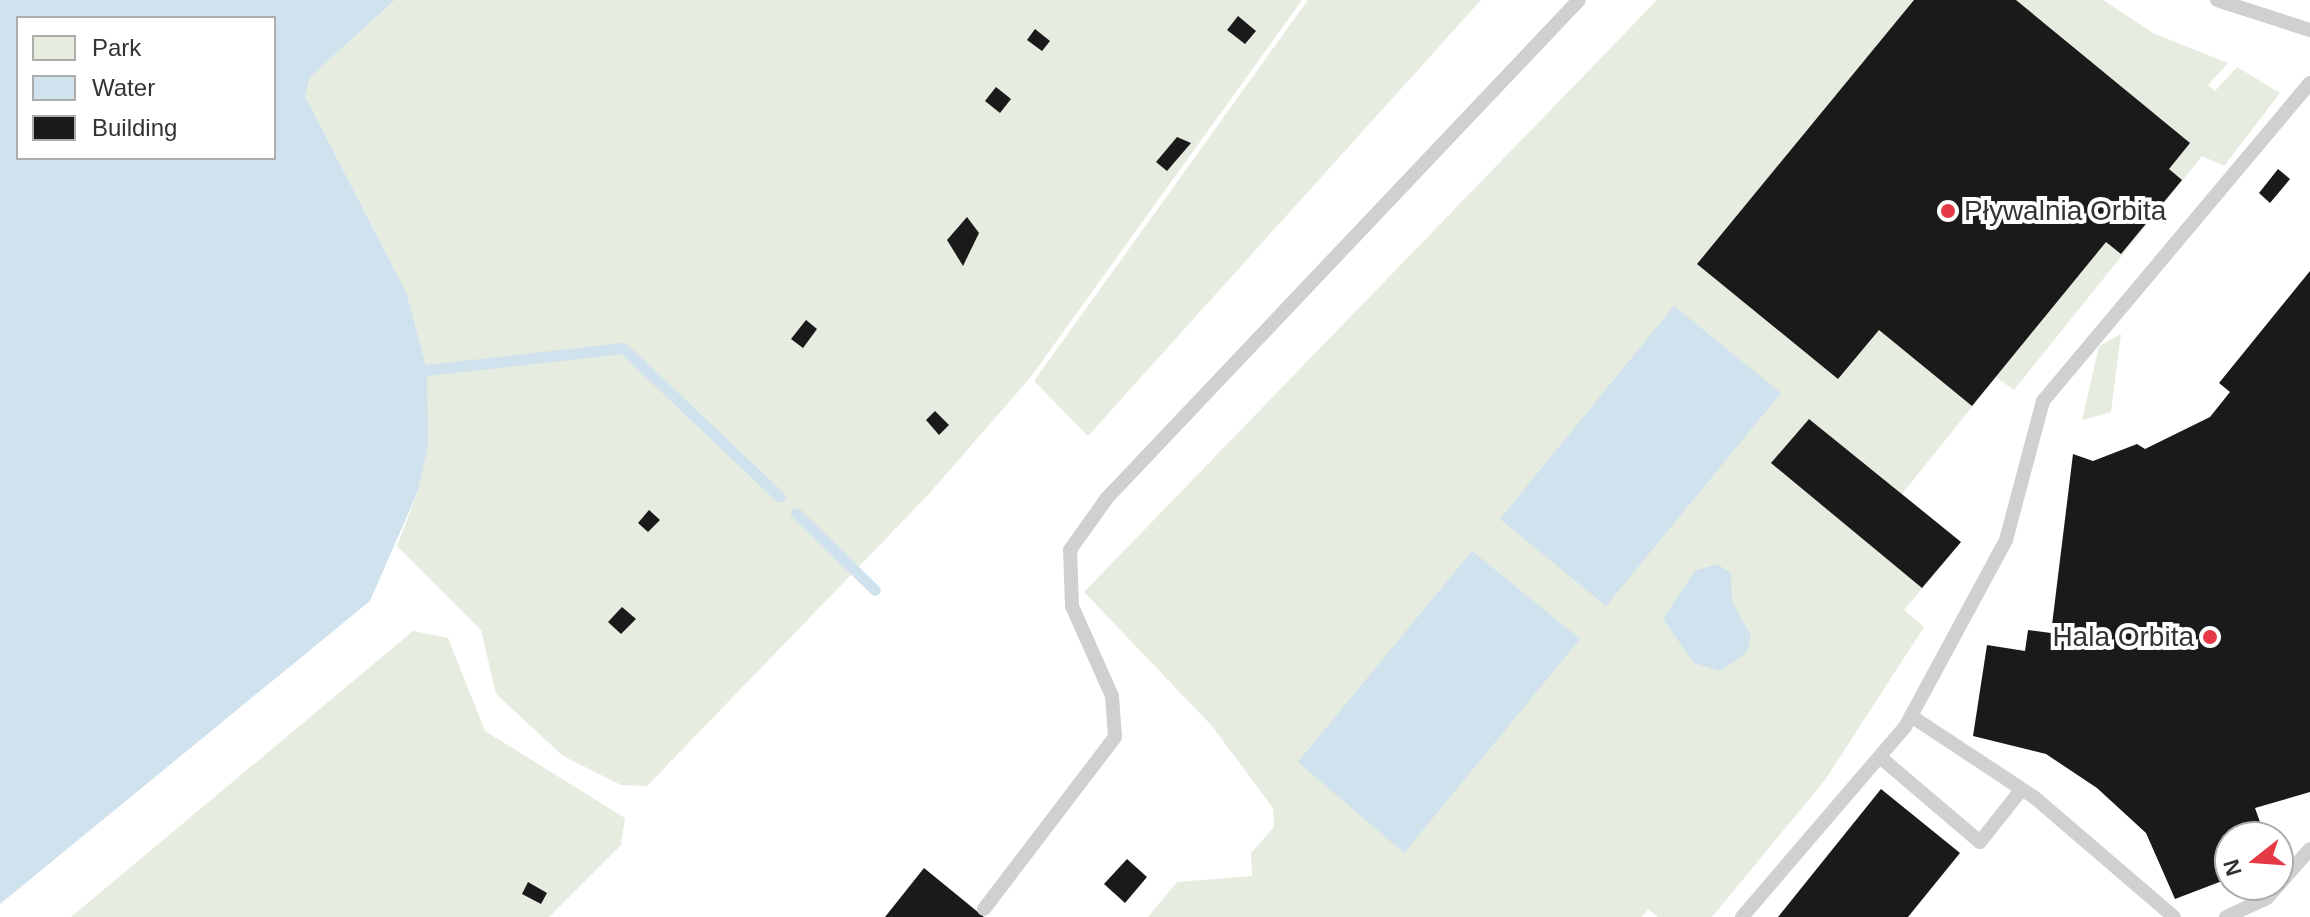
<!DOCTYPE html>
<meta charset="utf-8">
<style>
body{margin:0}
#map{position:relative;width:2310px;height:917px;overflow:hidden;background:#fff;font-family:Arial,sans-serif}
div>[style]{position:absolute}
.green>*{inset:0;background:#e6ecdf}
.water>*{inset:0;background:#cfe2ee}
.stream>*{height:11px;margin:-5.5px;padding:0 5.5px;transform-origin:5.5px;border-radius:5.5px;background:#cfe2ee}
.building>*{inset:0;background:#1a1a1a}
.lane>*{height:14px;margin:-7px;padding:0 7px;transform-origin:7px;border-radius:7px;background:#d0d0d0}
.dots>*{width:22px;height:22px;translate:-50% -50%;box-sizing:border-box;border:4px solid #fff;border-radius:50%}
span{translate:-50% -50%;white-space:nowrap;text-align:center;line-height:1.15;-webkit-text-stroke:8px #fff;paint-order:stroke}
.poi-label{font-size:28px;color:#333}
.left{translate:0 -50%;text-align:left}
.right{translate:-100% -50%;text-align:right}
.legend{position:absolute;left:16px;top:16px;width:260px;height:144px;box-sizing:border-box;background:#fff;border:2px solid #adadad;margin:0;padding:10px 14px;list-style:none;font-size:24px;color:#333}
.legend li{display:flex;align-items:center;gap:16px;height:40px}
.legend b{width:40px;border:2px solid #adadad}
.north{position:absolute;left:2214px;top:821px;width:80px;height:80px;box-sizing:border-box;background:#fff;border:2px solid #adadad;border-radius:50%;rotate:253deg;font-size:22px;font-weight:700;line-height:32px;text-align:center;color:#333}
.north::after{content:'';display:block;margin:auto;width:28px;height:36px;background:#e63946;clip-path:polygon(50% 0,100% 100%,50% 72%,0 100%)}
</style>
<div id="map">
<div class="green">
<i style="clip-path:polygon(395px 0,1302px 0,1030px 378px,928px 495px,647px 786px,621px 785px,563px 756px,496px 694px,481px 630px,397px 546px,418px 491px,427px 370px,407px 294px,305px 96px,310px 77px)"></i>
<i style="clip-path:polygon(1308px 0,1481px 0,1088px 436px,1034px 381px)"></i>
<i style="clip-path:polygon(1657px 0,2103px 0,2153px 33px,2228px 63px,2208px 85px,2215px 91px,2237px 67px,2280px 93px,2224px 166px,2202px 156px,2014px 390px,1996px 377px,1902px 494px,1961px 542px,1904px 610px,1924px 627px,1825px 780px,1712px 917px,1658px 917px,1648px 909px,1642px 917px,1148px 917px,1177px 882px,1252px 876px,1251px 853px,1274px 827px,1273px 808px,1212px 726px,1084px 592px)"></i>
<i style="clip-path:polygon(2121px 334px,2111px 412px,2082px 420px,2099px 346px)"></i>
<i style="clip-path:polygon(413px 631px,448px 638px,485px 731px,625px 818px,621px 845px,549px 917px,71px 917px)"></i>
</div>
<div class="water">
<i style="clip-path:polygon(evenodd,0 0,395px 0,310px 77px,305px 96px,407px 294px,427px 370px,428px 445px,418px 491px,370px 601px,0 904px,0 0,18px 18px,274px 18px,274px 158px,18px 158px,18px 18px)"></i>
<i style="clip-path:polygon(1674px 306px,1781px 393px,1606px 606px,1500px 519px)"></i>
<i style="clip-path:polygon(1472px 551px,1580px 639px,1404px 853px,1298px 762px)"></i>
<i style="clip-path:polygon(1717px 564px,1731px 573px,1732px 602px,1751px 635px,1747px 652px,1721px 671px,1694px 663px,1663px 619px,1695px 571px)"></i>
</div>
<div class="stream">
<i style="left:427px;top:370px;width:197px;rotate:-6.4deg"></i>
<i style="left:623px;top:348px;width:216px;rotate:43.5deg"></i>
<i style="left:796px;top:513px;width:110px;rotate:44.3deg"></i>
</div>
<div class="building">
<i style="clip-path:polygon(1914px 0,2016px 0,2190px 143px,2169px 169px,2182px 180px,2121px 254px,2106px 242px,1972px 406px,1879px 330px,1838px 379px,1697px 264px)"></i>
<i style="clip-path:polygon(1238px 16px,1256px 31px,1245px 44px,1227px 30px)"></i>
<i style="clip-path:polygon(1035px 29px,1050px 41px,1042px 51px,1027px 40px)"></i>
<i style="clip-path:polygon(996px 87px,1011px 99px,1000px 113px,985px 101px)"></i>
<i style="clip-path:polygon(1177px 137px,1191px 143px,1167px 171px,1156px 162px)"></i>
<i style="clip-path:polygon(2278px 169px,2290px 179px,2270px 203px,2259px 193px)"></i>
<i style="clip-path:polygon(967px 217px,979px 233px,963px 266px,947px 240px)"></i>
<i style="clip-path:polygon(2310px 271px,2310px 792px,2255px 808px,2260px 822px,2246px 827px,2250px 837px,2230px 837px,2230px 878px,2175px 899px,2146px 833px,2097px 788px,2046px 754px,1973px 736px,1987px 645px,2025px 651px,2028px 630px,2051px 633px,2073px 454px,2093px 461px,2137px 444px,2145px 449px,2210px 417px,2230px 392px,2219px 383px)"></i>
<i style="clip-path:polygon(806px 320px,817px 329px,803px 348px,791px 339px)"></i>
<i style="clip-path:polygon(935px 411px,949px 425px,939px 435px,926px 420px)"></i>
<i style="clip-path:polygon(1809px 419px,1961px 542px,1922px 588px,1771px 463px)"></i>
<i style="clip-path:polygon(649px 510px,660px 520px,648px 532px,638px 523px)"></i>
<i style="clip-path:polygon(622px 607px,636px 619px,621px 634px,608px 622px)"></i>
<i style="clip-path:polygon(1881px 789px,1960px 853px,1908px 917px,1778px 917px)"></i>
<i style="clip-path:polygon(1127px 859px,1147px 877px,1125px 903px,1104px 884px)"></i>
<i style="clip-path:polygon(924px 868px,984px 917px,885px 917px)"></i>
<i style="clip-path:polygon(528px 882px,547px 893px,541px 904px,522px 894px)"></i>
</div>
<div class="lane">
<i style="left:2217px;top:0;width:98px;rotate:17.9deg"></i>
<i style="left:1911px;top:716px;width:147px;rotate:33.4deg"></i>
<i style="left:2034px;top:797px;width:184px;rotate:40.6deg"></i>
<i style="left:1880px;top:757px;width:131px;rotate:40.4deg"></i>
<i style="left:1980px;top:842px;width:66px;rotate:-51.7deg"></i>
<i style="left:984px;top:909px;width:216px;rotate:-52.7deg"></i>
<i style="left:1115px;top:737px;width:41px;rotate:-94.2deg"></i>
<i style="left:1112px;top:696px;width:98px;rotate:-114deg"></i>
<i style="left:1072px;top:606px;width:56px;rotate:-92deg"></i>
<i style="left:1070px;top:550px;width:64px;rotate:-54.6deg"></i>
<i style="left:1107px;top:498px;width:686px;rotate:-46.54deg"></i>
<i style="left:1742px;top:917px;width:250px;rotate:-49.4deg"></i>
<i style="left:1905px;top:727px;width:213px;rotate:-61.6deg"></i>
<i style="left:2006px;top:540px;width:144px;rotate:-75.1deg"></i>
<i style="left:2043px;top:401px;width:415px;rotate:-50deg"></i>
<i style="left:2226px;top:917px;width:45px;rotate:-24.9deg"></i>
<i style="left:2267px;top:898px;width:65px;rotate:-48.7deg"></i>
</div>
<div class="dots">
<i style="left:1948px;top:211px;background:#e63946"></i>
<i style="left:2210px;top:637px;background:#e63946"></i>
</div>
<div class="poi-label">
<span class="left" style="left:1964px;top:211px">Pływalnia Orbita</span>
<span class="right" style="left:2194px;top:637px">Hala Orbita</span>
</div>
<ul class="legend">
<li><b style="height:22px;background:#e6ecdf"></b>Park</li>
<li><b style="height:22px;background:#cfe2ee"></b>Water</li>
<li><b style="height:22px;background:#1a1a1a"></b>Building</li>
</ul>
<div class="north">N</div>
</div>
